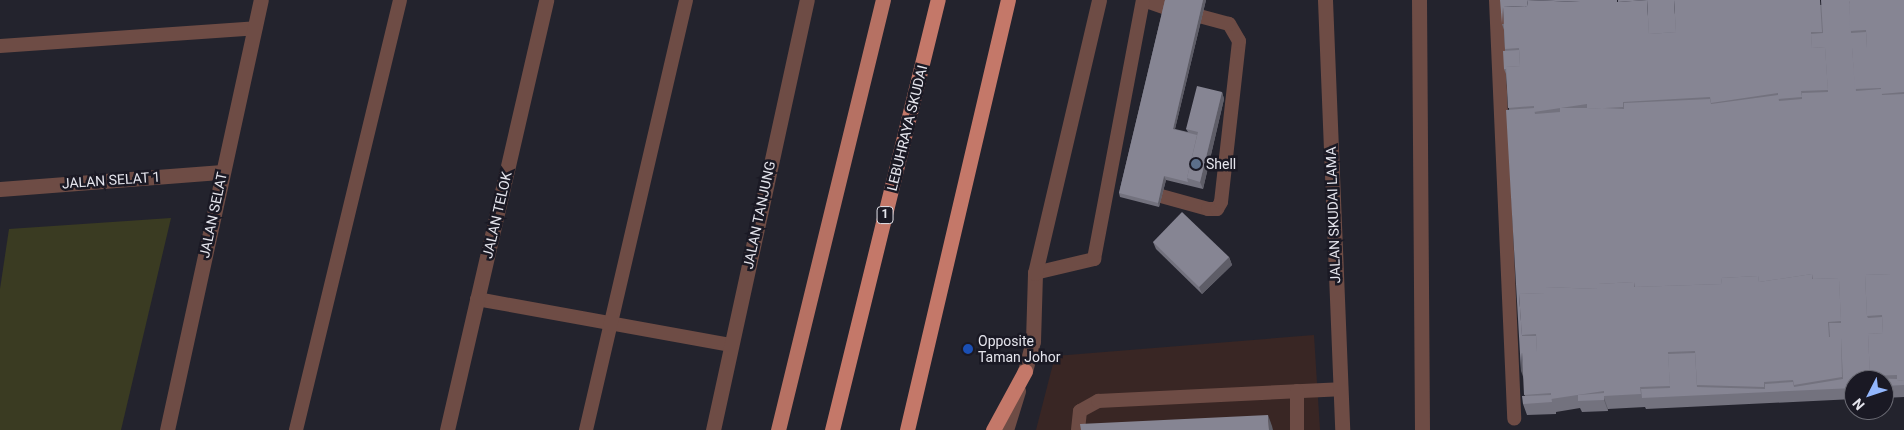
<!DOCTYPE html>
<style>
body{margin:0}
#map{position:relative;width:1904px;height:430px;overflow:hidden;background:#23232d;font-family:Roboto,sans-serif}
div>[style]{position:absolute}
.industrial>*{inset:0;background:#392624}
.green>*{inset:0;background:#3a3b22}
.service>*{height:14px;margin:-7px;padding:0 7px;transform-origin:7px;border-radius:7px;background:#6e4c45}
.minor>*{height:15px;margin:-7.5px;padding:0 7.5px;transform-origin:7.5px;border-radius:7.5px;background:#6e4c45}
.tertiary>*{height:15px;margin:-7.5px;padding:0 7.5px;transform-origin:7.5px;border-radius:7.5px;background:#6e4c45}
.primary>*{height:15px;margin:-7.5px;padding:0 7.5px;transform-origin:7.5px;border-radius:7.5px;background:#b67163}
.trunk>*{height:15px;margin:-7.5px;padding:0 7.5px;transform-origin:7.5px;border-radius:7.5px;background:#c47869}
.wall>*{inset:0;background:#73727e}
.shaded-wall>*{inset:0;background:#5e5d67}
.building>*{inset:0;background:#868593}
.dots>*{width:14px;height:14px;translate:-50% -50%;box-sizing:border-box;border:2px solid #1a1924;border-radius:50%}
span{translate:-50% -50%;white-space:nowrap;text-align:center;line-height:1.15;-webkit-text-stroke:5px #1a1924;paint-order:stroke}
.shield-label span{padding:1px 4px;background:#1a1924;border:1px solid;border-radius:4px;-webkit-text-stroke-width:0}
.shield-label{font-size:12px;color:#e5e5ed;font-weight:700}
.street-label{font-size:14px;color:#e5e5ed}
.poi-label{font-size:14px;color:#e5e5ed}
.left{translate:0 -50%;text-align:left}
.north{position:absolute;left:1844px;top:370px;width:50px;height:50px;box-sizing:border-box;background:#1a1924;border:1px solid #6b6b74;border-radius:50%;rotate:229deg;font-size:14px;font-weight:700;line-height:20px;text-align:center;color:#e5e5ed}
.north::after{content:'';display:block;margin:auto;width:18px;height:22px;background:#93b7fd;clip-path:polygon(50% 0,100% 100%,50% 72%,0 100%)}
</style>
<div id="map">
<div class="industrial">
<i style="clip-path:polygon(1314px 335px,1320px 430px,1036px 430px,1055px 356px)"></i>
</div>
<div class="green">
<i style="clip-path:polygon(171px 218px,121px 430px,0 430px,0 289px,9px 229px)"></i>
</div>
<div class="service">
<i style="left:1143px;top:0;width:24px;rotate:19deg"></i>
<i style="left:1496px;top:0;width:419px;rotate:87.5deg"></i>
<i style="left:0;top:46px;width:256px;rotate:-4deg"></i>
<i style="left:1161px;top:196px;width:49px;rotate:15.5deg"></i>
<i style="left:1208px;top:209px;width:9px"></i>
<i style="left:1217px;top:209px;width:8px;rotate:-60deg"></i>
<i style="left:1221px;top:202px;width:162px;rotate:-83.6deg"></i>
<i style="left:1239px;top:41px;width:20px;rotate:-120deg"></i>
<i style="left:1229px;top:24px;width:28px;rotate:-165deg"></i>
<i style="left:1035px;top:273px;width:61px;rotate:-13.3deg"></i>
<i style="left:1094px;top:259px;width:264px;rotate:-79.3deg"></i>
<i style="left:477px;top:299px;width:257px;rotate:10.3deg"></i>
<i style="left:296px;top:430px;width:442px;rotate:-76.4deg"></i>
<i style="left:586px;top:430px;width:441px;rotate:-76.9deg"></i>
<i style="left:1078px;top:430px;width:19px;rotate:-84deg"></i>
<i style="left:1080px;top:411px;width:21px;rotate:-29deg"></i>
<i style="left:1098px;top:401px;width:242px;rotate:-2.8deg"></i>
<i style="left:1297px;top:430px;width:39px;rotate:-90deg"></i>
</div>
<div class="minor">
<i style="left:0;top:189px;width:223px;rotate:-4.4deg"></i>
<i style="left:167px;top:430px;width:440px;rotate:-77.7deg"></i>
<i style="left:447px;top:430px;width:441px;rotate:-77deg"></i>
<i style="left:713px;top:430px;width:440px;rotate:-77.7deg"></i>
<i style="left:1006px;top:430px;width:41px;rotate:-72.9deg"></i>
</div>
<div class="tertiary">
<i style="left:1325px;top:0;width:430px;rotate:87.7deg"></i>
<i style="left:1419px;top:0;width:430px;rotate:89.6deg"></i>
<i style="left:1025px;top:371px;width:31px;rotate:-75deg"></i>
<i style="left:1033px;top:341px;width:68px;rotate:-88.3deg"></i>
<i style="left:1035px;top:273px;width:280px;rotate:-76.8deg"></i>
</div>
<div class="primary">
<i style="left:778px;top:430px;width:443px;rotate:-76.3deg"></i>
</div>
<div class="trunk">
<i style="left:832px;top:430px;width:443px;rotate:-76.2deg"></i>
<i style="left:907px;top:430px;width:442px;rotate:-76.8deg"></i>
<i style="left:993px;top:430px;width:67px;rotate:-61.5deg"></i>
</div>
<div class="wall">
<i style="clip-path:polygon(1165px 0,1206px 0,1175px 129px,1188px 132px,1186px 129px,1222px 92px,1224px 99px,1203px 189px,1166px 180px,1159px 207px,1120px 197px,1119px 193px)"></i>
<i style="clip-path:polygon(1904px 0,1904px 397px,1884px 398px,1884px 380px,1854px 380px,1854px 399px,1646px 409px,1645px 407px,1608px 409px,1608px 411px,1582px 412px,1580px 408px,1556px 412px,1556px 414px,1527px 415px,1523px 404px,1525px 396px,1509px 109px,1506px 74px,1504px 69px,1505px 51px,1504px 30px,1502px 24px)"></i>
<i style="clip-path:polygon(1153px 242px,1229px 257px,1232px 265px,1202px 294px,1156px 249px)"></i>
</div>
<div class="shaded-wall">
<i style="clip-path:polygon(1203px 0,1206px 0,1174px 133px,1173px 129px)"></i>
<i style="clip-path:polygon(1222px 92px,1224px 99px,1203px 189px,1200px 182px)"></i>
<i style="clip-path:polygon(1164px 176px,1166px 180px,1159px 207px,1158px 203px)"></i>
<i style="clip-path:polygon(1229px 257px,1232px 265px,1202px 294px,1199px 287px)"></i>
<i style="clip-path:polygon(1522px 354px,1525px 382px,1521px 371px)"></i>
<i style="clip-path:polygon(1604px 398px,1608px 409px,1608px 411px,1604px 400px)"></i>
<i style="clip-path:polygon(1268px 415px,1272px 426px,1273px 430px,1269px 430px)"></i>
</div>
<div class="building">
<i style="clip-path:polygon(1165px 0,1203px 0,1173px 129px,1197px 135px,1187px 178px,1188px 182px,1164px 176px,1158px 203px,1119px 193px)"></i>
<i style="clip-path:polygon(1500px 0,1527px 0,1528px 6px,1503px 7px,1502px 24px)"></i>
<i style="clip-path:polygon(1527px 0,1580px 2px,1580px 0,1617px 0,1617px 2px,1647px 0,1649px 34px,1676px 32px,1674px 0,1820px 0,1822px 32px,1811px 32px,1812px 48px,1825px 47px,1828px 90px,1801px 91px,1802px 97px,1778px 99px,1778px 93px,1711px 103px,1710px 97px,1623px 102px,1623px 107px,1587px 109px,1587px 104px,1534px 112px,1534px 106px,1508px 108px,1506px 67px,1520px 66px,1519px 48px,1505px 49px,1503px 7px,1528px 6px)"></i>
<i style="clip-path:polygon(1531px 0,1580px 0,1580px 2px)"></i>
<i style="clip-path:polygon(1618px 0,1674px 0,1676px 32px,1649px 34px,1647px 0,1618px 2px)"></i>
<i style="clip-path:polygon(1821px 0,1849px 0,1851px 33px,1866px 32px,1867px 48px,1852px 48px,1856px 91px,1881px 89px,1882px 95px,1904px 94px,1904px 269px,1891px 269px,1891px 274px,1865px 275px,1867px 316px,1868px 318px,1882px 317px,1883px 333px,1868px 334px,1870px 376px,1871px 378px,1897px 379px,1897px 381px,1904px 380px,1904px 385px,1884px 386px,1884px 380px,1854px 380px,1854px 388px,1642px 398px,1641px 389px,1670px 388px,1668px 354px,1695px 353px,1697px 387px,1765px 389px,1765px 384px,1793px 382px,1794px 387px,1843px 379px,1841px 338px,1841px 337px,1830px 337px,1829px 323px,1841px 323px,1839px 280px,1839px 278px,1813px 279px,1812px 274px,1759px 282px,1758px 276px,1721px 278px,1722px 284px,1635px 287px,1634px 282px,1598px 284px,1598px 289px,1545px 287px,1545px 293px,1519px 294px,1522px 335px,1522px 336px,1536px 336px,1537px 352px,1522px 352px,1521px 371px,1506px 110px,1534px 108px,1535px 114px,1560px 112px,1560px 108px,1587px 108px,1587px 109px,1602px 108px,1624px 109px,1624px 103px,1710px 99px,1711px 104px,1778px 95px,1779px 101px,1802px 99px,1802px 93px,1828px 92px,1825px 48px,1825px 47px,1812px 48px,1811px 34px,1823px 33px)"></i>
<i style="clip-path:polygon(1849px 0,1904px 0,1904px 92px,1881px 94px,1881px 88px,1855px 89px,1852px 48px,1867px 48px,1866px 30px,1850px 31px)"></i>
<i style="clip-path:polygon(1519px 50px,1520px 66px,1506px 67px,1506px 69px,1504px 69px,1503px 51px)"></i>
<i style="clip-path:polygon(1197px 86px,1222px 92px,1200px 182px,1187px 178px,1198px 132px,1186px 129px)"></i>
<i style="clip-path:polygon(1182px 212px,1229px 257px,1199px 287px,1153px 242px)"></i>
<i style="clip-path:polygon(1891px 269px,1904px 269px,1904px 380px,1897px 381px,1897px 375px,1870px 376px,1868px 334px,1883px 333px,1882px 315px,1867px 316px,1865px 275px,1891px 274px)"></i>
<i style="clip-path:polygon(1812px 274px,1812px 279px,1839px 278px,1841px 321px,1828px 322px,1829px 337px,1841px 337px,1842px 377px,1794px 385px,1793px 380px,1764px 382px,1764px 387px,1697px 385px,1695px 351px,1668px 352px,1670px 386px,1640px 387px,1641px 394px,1604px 396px,1604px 391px,1551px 399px,1551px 393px,1524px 395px,1522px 352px,1537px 352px,1536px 334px,1522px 335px,1519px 294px,1545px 293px,1545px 287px,1598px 289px,1598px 284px,1634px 282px,1634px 287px,1722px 284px,1721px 278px,1758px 276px,1759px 282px)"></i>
<i style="clip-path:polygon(1604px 393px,1604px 400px,1578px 401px,1578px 395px)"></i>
<i style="clip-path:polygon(1551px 395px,1552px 402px,1523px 404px,1522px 396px)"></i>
<i style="clip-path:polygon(1268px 415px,1269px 430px,1081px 430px,1080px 424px)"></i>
</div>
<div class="dots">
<i style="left:1196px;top:164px;background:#5c6f8a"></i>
<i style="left:968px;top:349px;background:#1a4fb4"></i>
</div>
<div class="shield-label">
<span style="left:885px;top:215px">1</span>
</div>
<div class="street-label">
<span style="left:907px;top:128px;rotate:-76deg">LEBUHRAYA SKUDAI</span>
<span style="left:111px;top:180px;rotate:-4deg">JALAN SELAT 1</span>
<span style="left:213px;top:215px;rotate:-78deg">JALAN SELAT</span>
<span style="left:497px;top:215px;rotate:-77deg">JALAN TELOK</span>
<span style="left:759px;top:215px;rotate:-78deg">JALAN TANJUNG</span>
<span style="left:1333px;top:215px;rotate:-92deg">JALAN SKUDAI LAMA</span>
</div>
<div class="poi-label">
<span class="left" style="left:1206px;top:164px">Shell</span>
<span class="left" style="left:978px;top:349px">Opposite<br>Taman Johor</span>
</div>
<div class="north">N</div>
</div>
